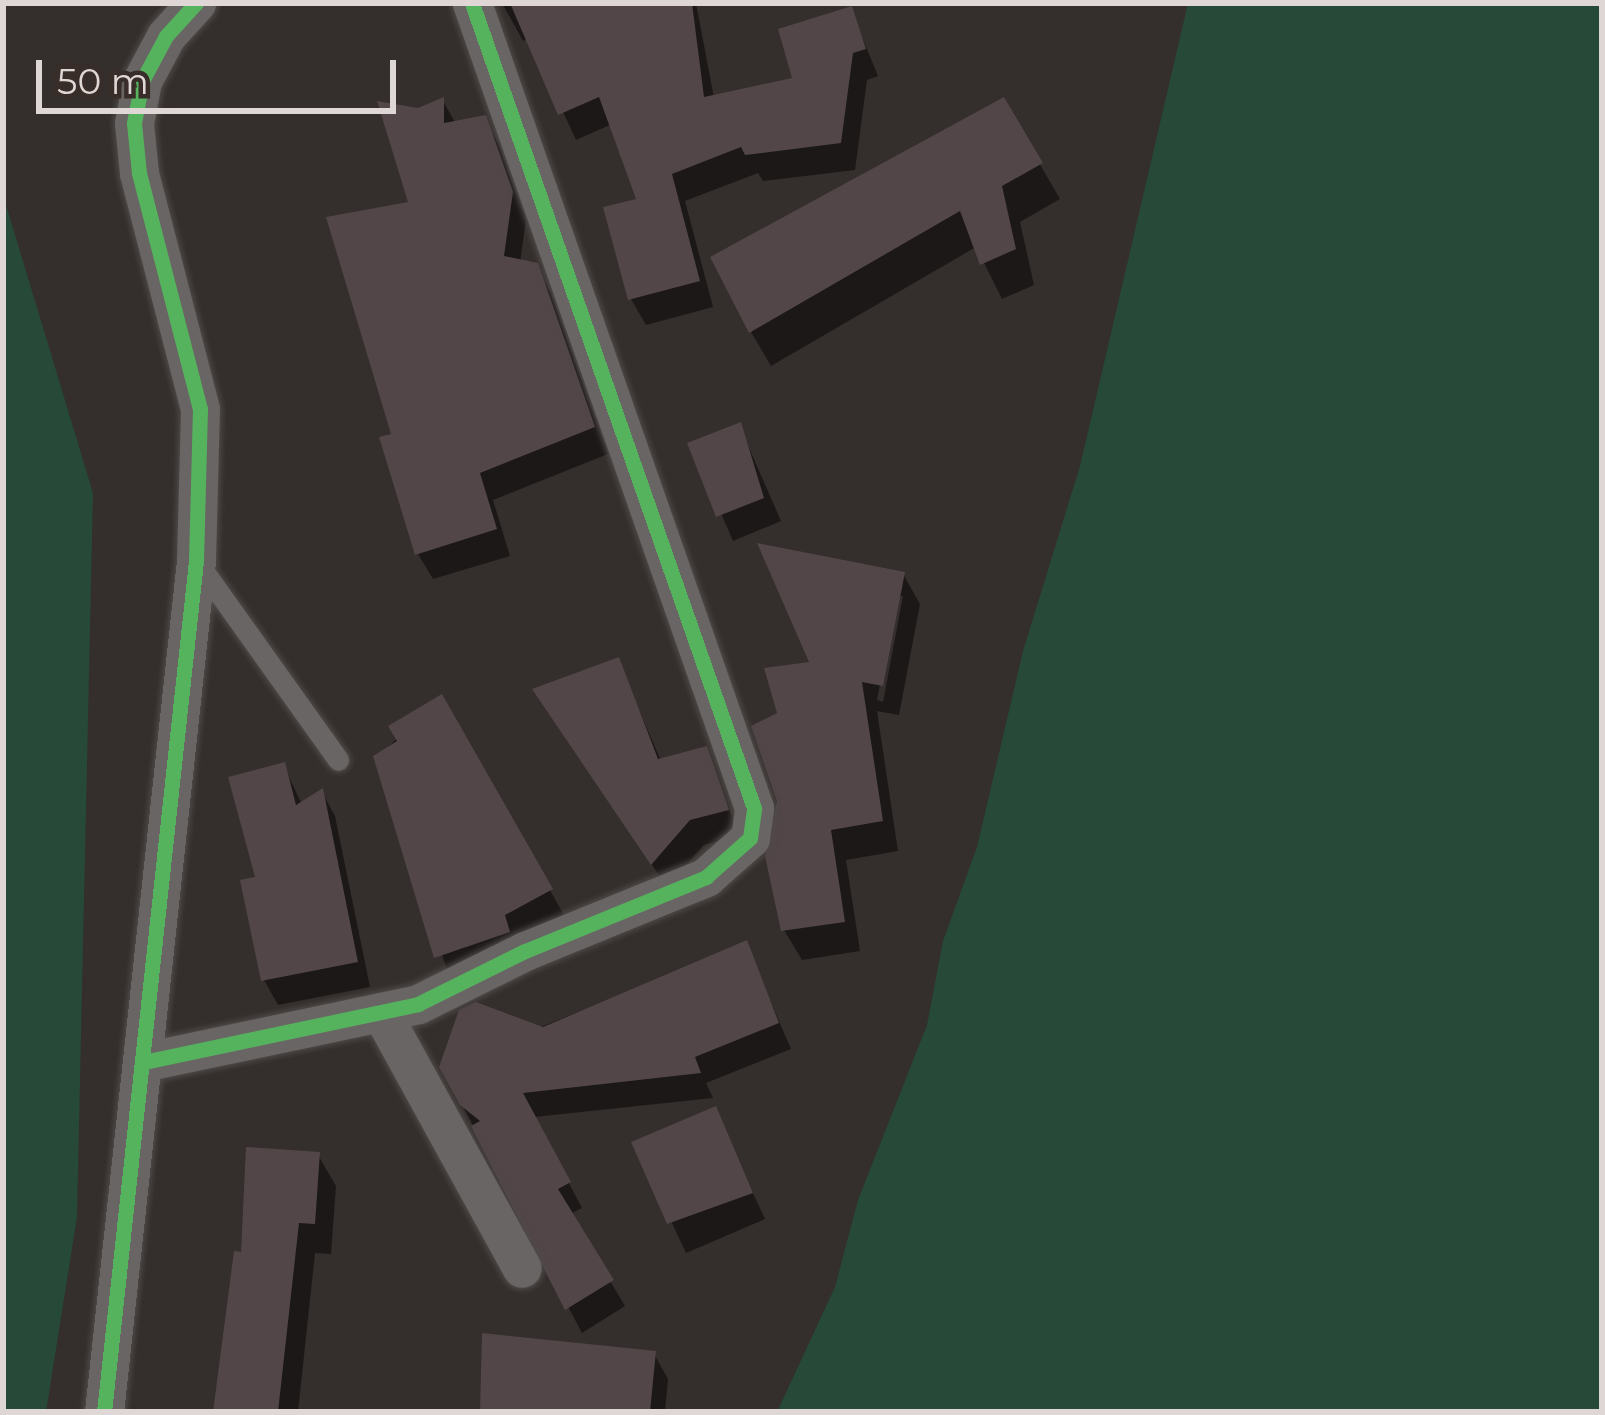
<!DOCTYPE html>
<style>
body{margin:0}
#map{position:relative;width:1605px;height:1415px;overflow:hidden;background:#342e2c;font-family:Montserrat,sans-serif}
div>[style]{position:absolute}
.green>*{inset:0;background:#264938}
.shadow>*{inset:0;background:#0007}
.building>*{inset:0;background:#524649}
.roads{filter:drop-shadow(0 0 3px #4f4a48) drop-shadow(0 0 3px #4f4a48)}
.service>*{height:21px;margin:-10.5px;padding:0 10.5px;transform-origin:10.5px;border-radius:10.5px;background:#686564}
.minor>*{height:39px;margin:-19.5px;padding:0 19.5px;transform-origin:19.5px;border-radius:19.5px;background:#686564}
.cycleway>*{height:15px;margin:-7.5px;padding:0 7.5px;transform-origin:7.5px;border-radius:7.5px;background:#56b35d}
span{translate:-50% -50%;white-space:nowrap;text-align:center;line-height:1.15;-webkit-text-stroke:10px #382d28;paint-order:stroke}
.frame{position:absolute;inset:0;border:6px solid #dfd7d5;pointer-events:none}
.scale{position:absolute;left:36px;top:60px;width:360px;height:54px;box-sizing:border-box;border:6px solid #dfd7d5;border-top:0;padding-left:15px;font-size:36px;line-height:42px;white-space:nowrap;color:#dfd7d5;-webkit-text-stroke:9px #382d28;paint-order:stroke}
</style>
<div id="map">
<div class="green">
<i style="clip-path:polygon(1188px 3px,1602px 3px,1602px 1412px,777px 1412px,835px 1287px,858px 1200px,927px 1025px,943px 941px,977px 847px,1023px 651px,1080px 466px)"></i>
<i style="clip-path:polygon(3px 195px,93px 493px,77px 1217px,46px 1412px,3px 1412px)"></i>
</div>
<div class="shadow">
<i style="clip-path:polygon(502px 3px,696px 3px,714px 98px,796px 80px,851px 10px,878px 76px,867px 80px,855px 170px,763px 181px,758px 173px,685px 201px,713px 307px,646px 325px,631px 299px,640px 201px,612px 124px,576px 140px,529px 38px,523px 41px)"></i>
<i style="clip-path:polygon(443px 101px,456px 124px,484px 118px,499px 145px,526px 220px,520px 263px,536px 266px,551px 293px,608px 454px,493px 500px,510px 556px,433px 579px,418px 554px,395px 436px,419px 111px)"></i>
<i style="clip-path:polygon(1003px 101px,1060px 199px,1020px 222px,1034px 285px,1002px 299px,976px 247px,771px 366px,751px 332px)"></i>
<i style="clip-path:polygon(739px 425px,781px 521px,733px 541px,691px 444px)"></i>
<i style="clip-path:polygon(evenodd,903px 574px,920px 604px,899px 715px,877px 711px,898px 851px,846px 860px,860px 951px,802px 960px,784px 930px,781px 715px,813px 664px,903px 574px,897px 596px,903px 596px,883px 702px,877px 700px,897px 596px)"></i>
<i style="clip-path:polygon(618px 661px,661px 761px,714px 777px,741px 835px,704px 845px,667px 887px,550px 715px)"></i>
<i style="clip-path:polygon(441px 698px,564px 915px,451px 982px,377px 757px)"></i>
<i style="clip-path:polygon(284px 766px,302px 805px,322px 792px,335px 816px,370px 987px,278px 1005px,264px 980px,259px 879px)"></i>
<i style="clip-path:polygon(746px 944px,791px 1049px,706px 1083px,713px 1098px,534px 1117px,582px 1208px,570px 1214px,625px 1306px,582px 1333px,442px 1067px)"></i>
<i style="clip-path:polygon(714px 1110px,765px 1219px,686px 1253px,635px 1144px)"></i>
<i style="clip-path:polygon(318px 1155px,336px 1186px,331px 1254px,315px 1253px,298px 1412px,217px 1412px,243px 1255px)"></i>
<i style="clip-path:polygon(654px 1354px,668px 1379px,665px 1412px,483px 1412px)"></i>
</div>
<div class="building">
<i style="clip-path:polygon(510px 3px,692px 3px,704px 97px,792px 78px,778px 29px,852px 6px,866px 49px,853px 53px,841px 143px,745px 155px,741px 147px,672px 174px,700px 281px,628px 300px,603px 207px,636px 199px,599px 97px,558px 115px)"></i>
<i style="clip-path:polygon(444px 97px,444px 123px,486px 115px,513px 192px,504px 256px,538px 263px,595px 427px,480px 473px,497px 529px,415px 555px,379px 437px,391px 434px,326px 217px,408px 202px,377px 101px,418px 108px)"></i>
<i style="clip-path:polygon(1004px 97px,1043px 163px,1002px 186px,1016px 249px,980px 265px,960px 211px,749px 333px,710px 257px)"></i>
<i style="clip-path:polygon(741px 422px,764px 498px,716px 517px,687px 443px)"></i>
<i style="clip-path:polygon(757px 543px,905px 572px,883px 686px,862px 682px,883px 821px,831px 830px,845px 922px,781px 931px,765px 856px,777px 801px,751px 726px,777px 713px,764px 668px,809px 662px)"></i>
<i style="clip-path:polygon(619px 657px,658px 759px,707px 746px,729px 810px,690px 820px,651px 865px,532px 689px)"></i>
<i style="clip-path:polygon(442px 694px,553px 889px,505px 915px,510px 932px,434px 958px,373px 756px,397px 741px,388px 726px)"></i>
<i style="clip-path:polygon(285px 762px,296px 805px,323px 788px,358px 962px,261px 981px,240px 880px,255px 877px,228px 777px)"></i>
<i style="clip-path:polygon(747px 940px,779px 1023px,695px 1057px,701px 1073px,523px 1093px,571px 1182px,558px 1189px,614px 1280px,565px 1310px,471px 1126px,480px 1121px,460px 1105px,439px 1067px,459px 1010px,476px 1002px,543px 1027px)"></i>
<i style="clip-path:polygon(716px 1106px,753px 1193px,667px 1224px,631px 1142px)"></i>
<i style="clip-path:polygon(246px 1147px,320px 1152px,315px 1224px,299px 1223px,278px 1412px,213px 1412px,234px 1251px,241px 1252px)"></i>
<i style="clip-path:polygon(482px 1333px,656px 1351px,650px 1412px,480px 1412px)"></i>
</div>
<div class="roads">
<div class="service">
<i style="left:197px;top:562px;width:243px;rotate:54.5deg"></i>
</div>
<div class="minor">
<i style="left:381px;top:1012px;width:292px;rotate:61.2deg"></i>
<i style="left:148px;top:1061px;width:276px;rotate:-11.9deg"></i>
<i style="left:418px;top:1004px;width:119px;rotate:-26.4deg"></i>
<i style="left:525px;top:951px;width:196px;rotate:-22.2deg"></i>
<i style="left:706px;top:877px;width:59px;rotate:-41.6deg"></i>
<i style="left:750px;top:838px;width:30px;rotate:-82deg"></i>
<i style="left:754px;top:808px;width:853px;rotate:-109.31deg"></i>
<i style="left:104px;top:1412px;width:856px;rotate:-83.83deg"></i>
<i style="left:196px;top:561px;width:152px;rotate:-88.5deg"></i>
<i style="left:200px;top:409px;width:244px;rotate:-104.5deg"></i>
<i style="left:139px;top:173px;width:50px;rotate:-95.7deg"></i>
<i style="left:134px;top:123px;width:43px;rotate:-79.2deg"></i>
<i style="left:142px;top:81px;width:51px;rotate:-61.9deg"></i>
<i style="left:166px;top:36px;width:45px;rotate:-47.7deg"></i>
</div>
</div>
<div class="cycleway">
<i style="left:148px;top:1061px;width:276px;rotate:-11.9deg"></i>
<i style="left:418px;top:1004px;width:119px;rotate:-26.4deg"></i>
<i style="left:525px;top:951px;width:196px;rotate:-22.2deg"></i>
<i style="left:706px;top:877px;width:59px;rotate:-41.6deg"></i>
<i style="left:750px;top:838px;width:30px;rotate:-82deg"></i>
<i style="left:754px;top:808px;width:853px;rotate:-109.31deg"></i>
<i style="left:104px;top:1412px;width:856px;rotate:-83.83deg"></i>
<i style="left:196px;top:561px;width:152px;rotate:-88.5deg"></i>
<i style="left:200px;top:409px;width:244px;rotate:-104.5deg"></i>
<i style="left:139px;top:173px;width:50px;rotate:-95.7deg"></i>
<i style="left:134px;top:123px;width:43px;rotate:-79.2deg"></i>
<i style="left:142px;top:81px;width:51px;rotate:-61.9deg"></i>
<i style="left:166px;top:36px;width:45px;rotate:-47.7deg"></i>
</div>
<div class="frame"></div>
<div class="scale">50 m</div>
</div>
